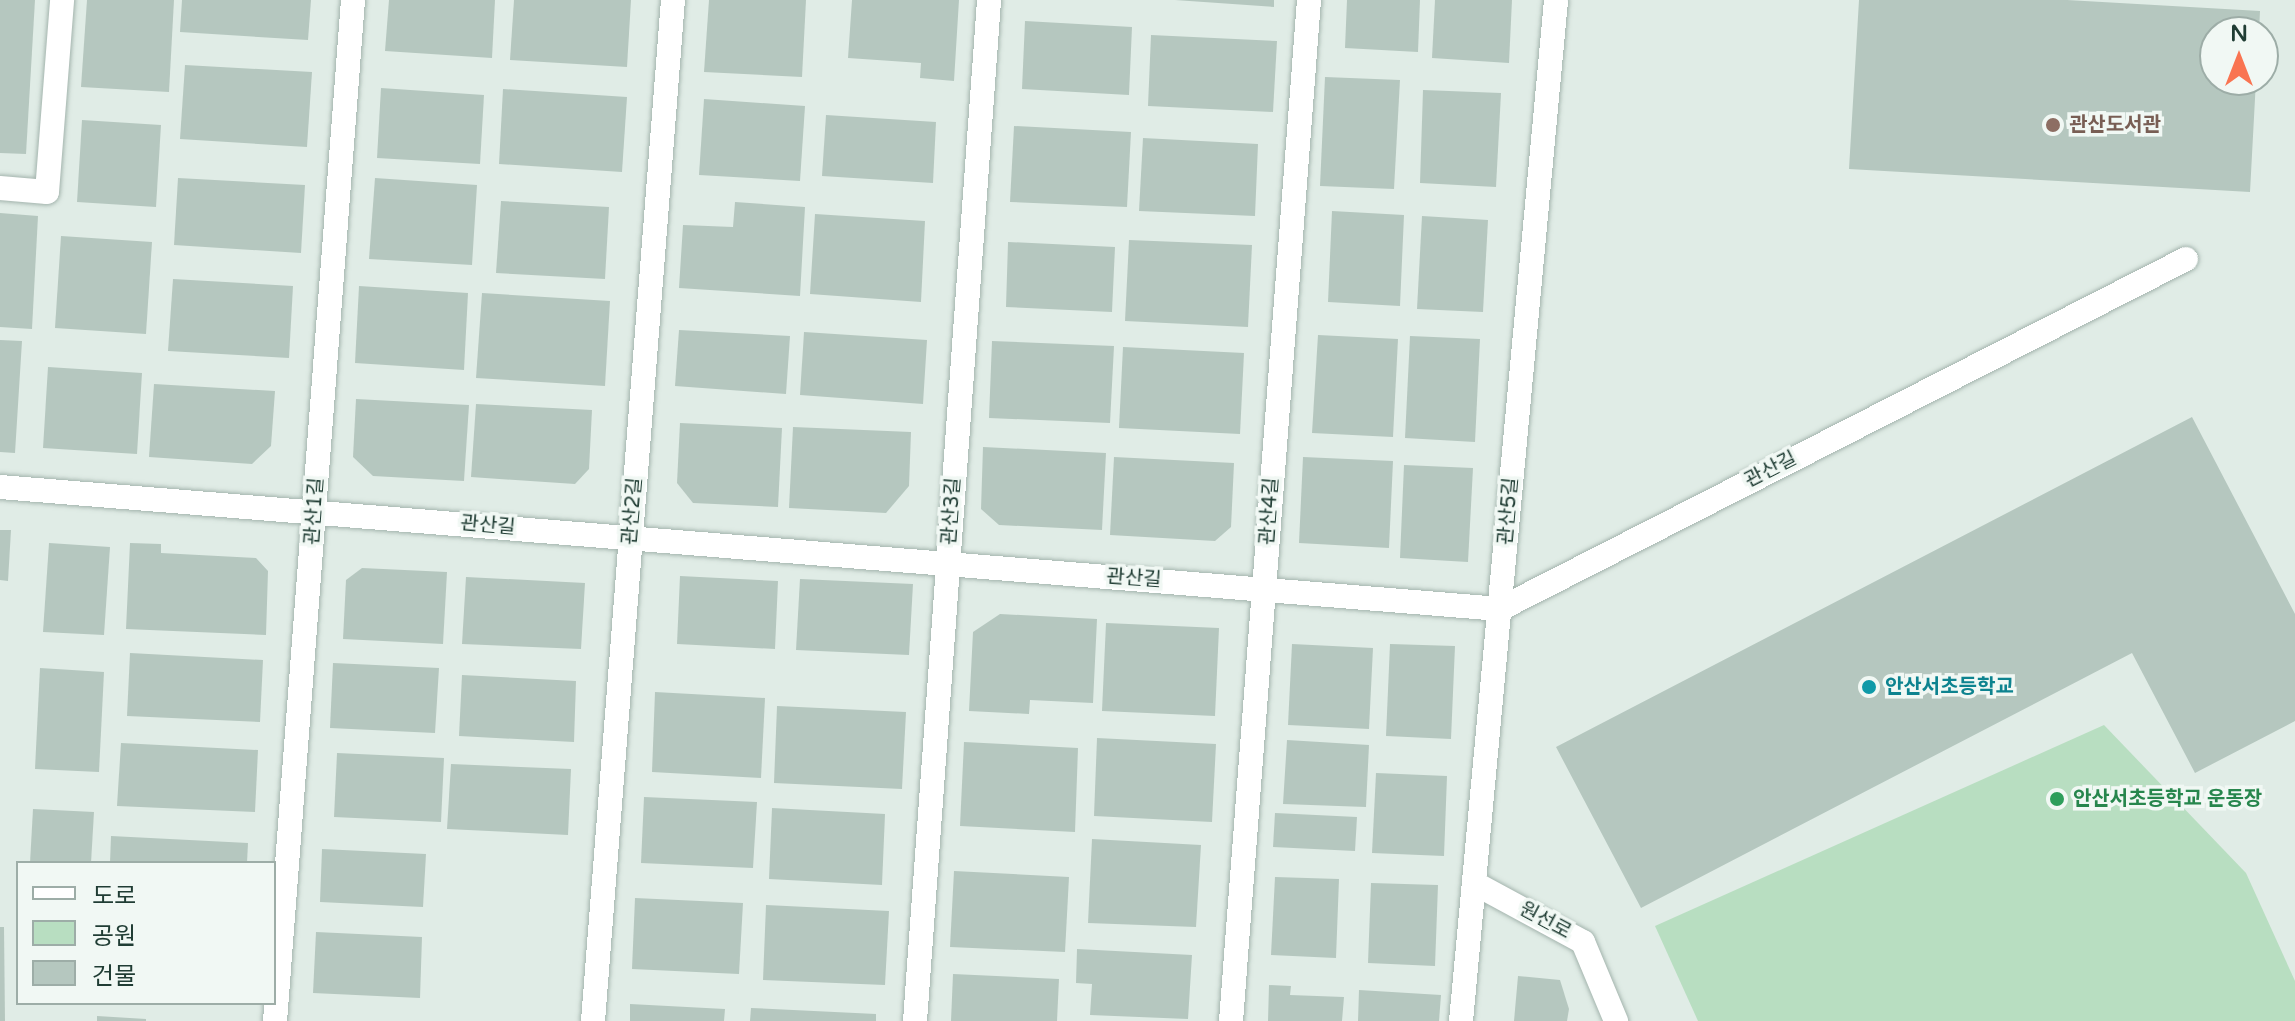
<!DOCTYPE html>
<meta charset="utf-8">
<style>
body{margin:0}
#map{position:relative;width:2295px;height:1021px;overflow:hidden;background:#e0ece6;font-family:"Varela Round","Noto Sans KR",sans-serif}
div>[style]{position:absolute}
.green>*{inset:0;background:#b8dec1}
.building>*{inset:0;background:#b5c7bf}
.roads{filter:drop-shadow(0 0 2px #a3b4ad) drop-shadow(0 0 2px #a3b4ad)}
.minor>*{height:24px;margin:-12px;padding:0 12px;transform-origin:12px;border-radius:12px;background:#fff}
.dots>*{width:22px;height:22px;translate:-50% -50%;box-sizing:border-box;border:4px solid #f1f8f4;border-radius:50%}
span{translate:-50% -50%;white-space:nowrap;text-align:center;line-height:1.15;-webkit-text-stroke:7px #f1f8f4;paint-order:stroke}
.education-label{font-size:20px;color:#785e54;font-weight:700}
.left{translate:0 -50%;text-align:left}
.street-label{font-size:20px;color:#203d34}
.culture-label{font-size:20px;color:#0d838f;font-weight:700}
.leisure-label{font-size:20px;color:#27864d;font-weight:700}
.legend{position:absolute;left:16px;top:861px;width:260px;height:144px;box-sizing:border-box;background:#f1f8f4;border:2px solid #9dada7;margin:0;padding:10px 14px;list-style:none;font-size:24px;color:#203d34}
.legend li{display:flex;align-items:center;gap:16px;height:40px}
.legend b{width:40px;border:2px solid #9dada7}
.north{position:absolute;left:2199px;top:16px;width:80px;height:80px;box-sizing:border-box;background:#f1f8f4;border:2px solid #9dada7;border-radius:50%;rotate:0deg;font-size:22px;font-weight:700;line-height:32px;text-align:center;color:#203d34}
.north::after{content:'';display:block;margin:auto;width:28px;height:36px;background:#f97451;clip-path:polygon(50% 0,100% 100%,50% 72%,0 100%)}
</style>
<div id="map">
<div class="green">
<i style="clip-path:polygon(2104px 725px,2246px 873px,2295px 981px,2295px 1021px,1698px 1021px,1655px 926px)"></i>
</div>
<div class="building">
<i style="clip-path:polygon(0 0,35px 0,26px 154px,0 153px)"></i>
<i style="clip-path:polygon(87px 0,174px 0,169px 92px,81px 87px)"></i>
<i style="clip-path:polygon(182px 0,311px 0,308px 40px,180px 32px)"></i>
<i style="clip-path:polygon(389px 0,495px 0,492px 58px,385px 51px)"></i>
<i style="clip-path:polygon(514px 0,631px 0,627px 67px,510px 60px)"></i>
<i style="clip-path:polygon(709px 0,806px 0,802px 77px,704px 72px)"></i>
<i style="clip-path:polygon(852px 0,959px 0,954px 81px,920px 78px,921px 63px,848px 58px)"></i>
<i style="clip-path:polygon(1175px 0,1274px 0,1274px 7px)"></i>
<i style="clip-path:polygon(1347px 0,1420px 0,1418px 52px,1345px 48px)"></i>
<i style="clip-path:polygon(1435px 0,1512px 0,1509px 63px,1432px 58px)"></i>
<i style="clip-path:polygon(1859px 0,2067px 0,2260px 11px,2259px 32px,2215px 32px,2215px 80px,2256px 80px,2250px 192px,1849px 169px)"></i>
<i style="clip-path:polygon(1025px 21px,1132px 27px,1129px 95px,1022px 89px)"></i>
<i style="clip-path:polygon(1151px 35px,1277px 41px,1273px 112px,1148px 106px)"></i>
<i style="clip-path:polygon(185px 65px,312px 72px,307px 147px,180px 139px)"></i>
<i style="clip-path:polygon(1325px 77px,1400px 80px,1394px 189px,1320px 186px)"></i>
<i style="clip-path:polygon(381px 88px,484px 95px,480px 164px,377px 158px)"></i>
<i style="clip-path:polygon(503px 89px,627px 97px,622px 172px,499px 164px)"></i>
<i style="clip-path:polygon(1423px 90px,1501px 93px,1496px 187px,1420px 183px)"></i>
<i style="clip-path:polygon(704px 99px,805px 106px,800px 181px,699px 175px)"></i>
<i style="clip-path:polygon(826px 115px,936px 122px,933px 183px,822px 176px)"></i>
<i style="clip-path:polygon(82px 120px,161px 125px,156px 207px,77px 202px)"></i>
<i style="clip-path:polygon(1014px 126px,1131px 132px,1127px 207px,1010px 202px)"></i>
<i style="clip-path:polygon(1143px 138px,1258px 144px,1255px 216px,1139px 211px)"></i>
<i style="clip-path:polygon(178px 178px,305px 185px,301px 253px,174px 245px)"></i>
<i style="clip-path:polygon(375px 178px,477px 185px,472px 265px,369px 259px)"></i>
<i style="clip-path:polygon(501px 201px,609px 207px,605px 279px,496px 273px)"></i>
<i style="clip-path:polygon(735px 202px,805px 207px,800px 296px,679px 288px,683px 225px,733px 227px)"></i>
<i style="clip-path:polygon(1332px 211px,1404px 215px,1400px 306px,1328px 302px)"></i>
<i style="clip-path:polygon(0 213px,38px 216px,32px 329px,0 327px)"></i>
<i style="clip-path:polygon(815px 214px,925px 221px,921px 302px,810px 294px)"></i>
<i style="clip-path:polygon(1422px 216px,1488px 220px,1483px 312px,1417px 309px)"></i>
<i style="clip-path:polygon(61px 236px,152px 242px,146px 334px,55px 328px)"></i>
<i style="clip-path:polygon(1129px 240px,1252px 245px,1248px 327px,1125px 321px)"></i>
<i style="clip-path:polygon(1008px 242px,1115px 247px,1112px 312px,1006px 307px)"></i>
<i style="clip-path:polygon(173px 279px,293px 286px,289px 358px,168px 351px)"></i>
<i style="clip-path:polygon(359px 286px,468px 293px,464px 370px,355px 363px)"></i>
<i style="clip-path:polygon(482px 293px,610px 301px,605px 386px,476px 378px)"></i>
<i style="clip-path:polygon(679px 330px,790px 336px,786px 394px,675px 386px)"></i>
<i style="clip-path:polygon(804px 332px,927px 340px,923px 404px,800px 395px)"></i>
<i style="clip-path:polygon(1318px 335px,1398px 339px,1393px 437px,1312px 433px)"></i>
<i style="clip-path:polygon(1410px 336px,1480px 339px,1475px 442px,1405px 438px)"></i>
<i style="clip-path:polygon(0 340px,22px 341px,15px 453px,0 452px)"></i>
<i style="clip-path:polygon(992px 341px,1114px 346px,1110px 423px,989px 418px)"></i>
<i style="clip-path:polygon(1123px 347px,1244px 353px,1240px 434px,1119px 428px)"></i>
<i style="clip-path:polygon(48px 367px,142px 373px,137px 454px,43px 448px)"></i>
<i style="clip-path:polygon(154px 384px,275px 391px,271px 446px,252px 464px,149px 457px)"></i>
<i style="clip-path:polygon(356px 399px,469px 405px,464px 481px,373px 476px,353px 457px)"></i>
<i style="clip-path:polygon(476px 404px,592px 410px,589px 469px,575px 484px,471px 477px)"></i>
<i style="clip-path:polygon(2192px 417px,2295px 614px,2295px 721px,2195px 773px,2132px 653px,1641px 908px,1556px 747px)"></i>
<i style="clip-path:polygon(680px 423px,782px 428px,778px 507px,693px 503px,677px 483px)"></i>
<i style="clip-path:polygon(793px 427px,911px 432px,909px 486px,886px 513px,789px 508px)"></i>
<i style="clip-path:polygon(983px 447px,1106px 453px,1102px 530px,999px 525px,981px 509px)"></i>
<i style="clip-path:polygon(1114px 457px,1234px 463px,1231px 527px,1215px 541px,1110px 535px)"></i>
<i style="clip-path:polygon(1303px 457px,1393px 461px,1389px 548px,1299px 543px)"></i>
<i style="clip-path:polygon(1404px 465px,1473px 468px,1468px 562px,1400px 558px)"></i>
<i style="clip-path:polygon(0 530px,11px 530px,8px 581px,0 580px)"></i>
<i style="clip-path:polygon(49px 543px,110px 547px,104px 635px,43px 632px)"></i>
<i style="clip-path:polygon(130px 543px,161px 544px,161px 553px,256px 558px,268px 571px,266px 635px,126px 629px)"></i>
<i style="clip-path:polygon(362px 568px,447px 572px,443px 644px,343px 639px,346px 580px)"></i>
<i style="clip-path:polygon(680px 576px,778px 581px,775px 649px,677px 644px)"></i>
<i style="clip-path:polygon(466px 577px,585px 583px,581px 649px,462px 644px)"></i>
<i style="clip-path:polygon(800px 579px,913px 584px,909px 655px,796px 650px)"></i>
<i style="clip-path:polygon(1000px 614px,1097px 619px,1093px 703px,1030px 700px,1029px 714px,969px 711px,973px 632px)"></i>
<i style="clip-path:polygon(1106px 623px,1219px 628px,1215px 716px,1102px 711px)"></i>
<i style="clip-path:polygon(1292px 644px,1373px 648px,1369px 729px,1288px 725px)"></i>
<i style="clip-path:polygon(1390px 644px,1455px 646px,1451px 739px,1386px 736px)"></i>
<i style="clip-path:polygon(130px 653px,263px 660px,260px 722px,127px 716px)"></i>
<i style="clip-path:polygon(333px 663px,439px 668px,435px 733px,330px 728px)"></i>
<i style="clip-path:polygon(40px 668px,104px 672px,99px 772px,35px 769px)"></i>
<i style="clip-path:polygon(462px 675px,576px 681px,574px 742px,459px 736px)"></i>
<i style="clip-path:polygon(655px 692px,765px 698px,761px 778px,652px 772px)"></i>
<i style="clip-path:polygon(777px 706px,906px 712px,902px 789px,774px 783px)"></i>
<i style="clip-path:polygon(1097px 738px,1216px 744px,1212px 822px,1094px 816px)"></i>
<i style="clip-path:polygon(1287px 740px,1369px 745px,1366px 807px,1283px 804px)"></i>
<i style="clip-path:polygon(964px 742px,1078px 748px,1075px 832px,960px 826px)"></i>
<i style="clip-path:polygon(121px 743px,258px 750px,255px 812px,117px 806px)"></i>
<i style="clip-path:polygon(337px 753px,444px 758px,441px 822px,334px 817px)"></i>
<i style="clip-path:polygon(451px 764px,571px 769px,568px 835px,447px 829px)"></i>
<i style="clip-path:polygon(1376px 773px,1447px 776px,1444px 856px,1372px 853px)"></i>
<i style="clip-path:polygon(644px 797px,757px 802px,753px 868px,641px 863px)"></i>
<i style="clip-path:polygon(772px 808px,885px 814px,882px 885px,769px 879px)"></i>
<i style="clip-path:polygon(33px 809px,94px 812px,91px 863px,30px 863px)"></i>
<i style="clip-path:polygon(1275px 813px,1357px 817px,1355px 851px,1273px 847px)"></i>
<i style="clip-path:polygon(111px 836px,248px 843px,247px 863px,110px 863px)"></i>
<i style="clip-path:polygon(1092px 839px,1201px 845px,1196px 927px,1088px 923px)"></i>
<i style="clip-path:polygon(322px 849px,426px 854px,423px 907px,320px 902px)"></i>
<i style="clip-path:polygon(954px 871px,1069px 877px,1065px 952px,950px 947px)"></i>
<i style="clip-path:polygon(1275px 877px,1339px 879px,1336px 958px,1271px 955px)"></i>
<i style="clip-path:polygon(1371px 883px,1438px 885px,1435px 966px,1368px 963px)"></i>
<i style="clip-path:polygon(635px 898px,743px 903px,739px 974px,632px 969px)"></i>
<i style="clip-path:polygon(766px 905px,889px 911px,885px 985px,763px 980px)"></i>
<i style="clip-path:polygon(0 927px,4px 927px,5px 1021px,0 1021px)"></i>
<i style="clip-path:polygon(316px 932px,422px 937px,420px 998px,313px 993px)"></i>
<i style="clip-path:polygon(1077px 949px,1192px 955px,1188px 1019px,1090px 1015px,1092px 984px,1076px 983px)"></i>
<i style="clip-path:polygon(953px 974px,1059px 979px,1057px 1021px,951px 1021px)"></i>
<i style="clip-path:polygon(1518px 976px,1560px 980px,1569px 1009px,1567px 1021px,1514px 1021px)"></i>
<i style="clip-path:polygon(1269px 985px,1291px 986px,1290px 995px,1344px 997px,1342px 1021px,1268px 1021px)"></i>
<i style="clip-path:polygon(1359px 990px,1441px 995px,1439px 1021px,1358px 1021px)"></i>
<i style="clip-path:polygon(630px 1004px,725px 1009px,724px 1021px,630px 1021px)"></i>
<i style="clip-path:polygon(751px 1008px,876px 1014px,876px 1021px,750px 1021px)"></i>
<i style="clip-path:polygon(97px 1016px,146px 1019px,146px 1021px,97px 1021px)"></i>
</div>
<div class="roads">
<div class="minor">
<i style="left:0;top:188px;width:47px;rotate:4.9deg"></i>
<i style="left:47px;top:192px;width:193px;rotate:-85.5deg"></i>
<i style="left:0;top:487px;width:1505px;rotate:4.65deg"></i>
<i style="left:1500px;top:609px;width:770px;rotate:-27.03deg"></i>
<i style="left:1474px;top:883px;width:124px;rotate:28.4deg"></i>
<i style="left:1583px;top:942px;width:86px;rotate:67.3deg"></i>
<i style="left:275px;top:1021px;width:1024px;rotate:-85.63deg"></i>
<i style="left:593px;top:1021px;width:1024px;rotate:-85.52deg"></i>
<i style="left:915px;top:1021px;width:1024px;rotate:-85.85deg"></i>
<i style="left:1231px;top:1021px;width:1024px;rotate:-85.63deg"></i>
<i style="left:1461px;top:1021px;width:1025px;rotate:-84.68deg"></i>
</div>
</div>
<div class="dots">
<i style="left:2053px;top:125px;background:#8d6e63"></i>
<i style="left:1869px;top:687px;background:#0f9aa8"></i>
<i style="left:2057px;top:799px;background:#2e9e5b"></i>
</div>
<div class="education-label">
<span class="left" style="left:2069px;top:125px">관산도서관</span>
</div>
<div class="street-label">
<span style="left:1771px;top:470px;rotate:-27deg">관산길</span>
<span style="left:315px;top:511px;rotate:-86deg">관산1길</span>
<span style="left:633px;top:511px;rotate:-85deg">관산2길</span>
<span style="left:952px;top:511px;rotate:-86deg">관산3길</span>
<span style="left:1270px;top:511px;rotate:-86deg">관산4길</span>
<span style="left:1509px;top:511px;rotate:-85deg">관산5길</span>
<span style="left:488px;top:526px;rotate:5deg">관산길</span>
<span style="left:1134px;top:579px;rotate:4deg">관산길</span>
<span style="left:1545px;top:921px;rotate:28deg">원선로</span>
</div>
<div class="culture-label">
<span class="left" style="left:1885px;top:687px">안산서초등학교</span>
</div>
<div class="leisure-label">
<span class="left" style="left:2073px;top:799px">안산서초등학교 운동장</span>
</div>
<ul class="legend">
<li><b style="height:10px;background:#fff"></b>도로</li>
<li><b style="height:22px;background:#b8dec1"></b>공원</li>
<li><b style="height:22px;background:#b5c7bf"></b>건물</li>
</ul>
<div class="north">N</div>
</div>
